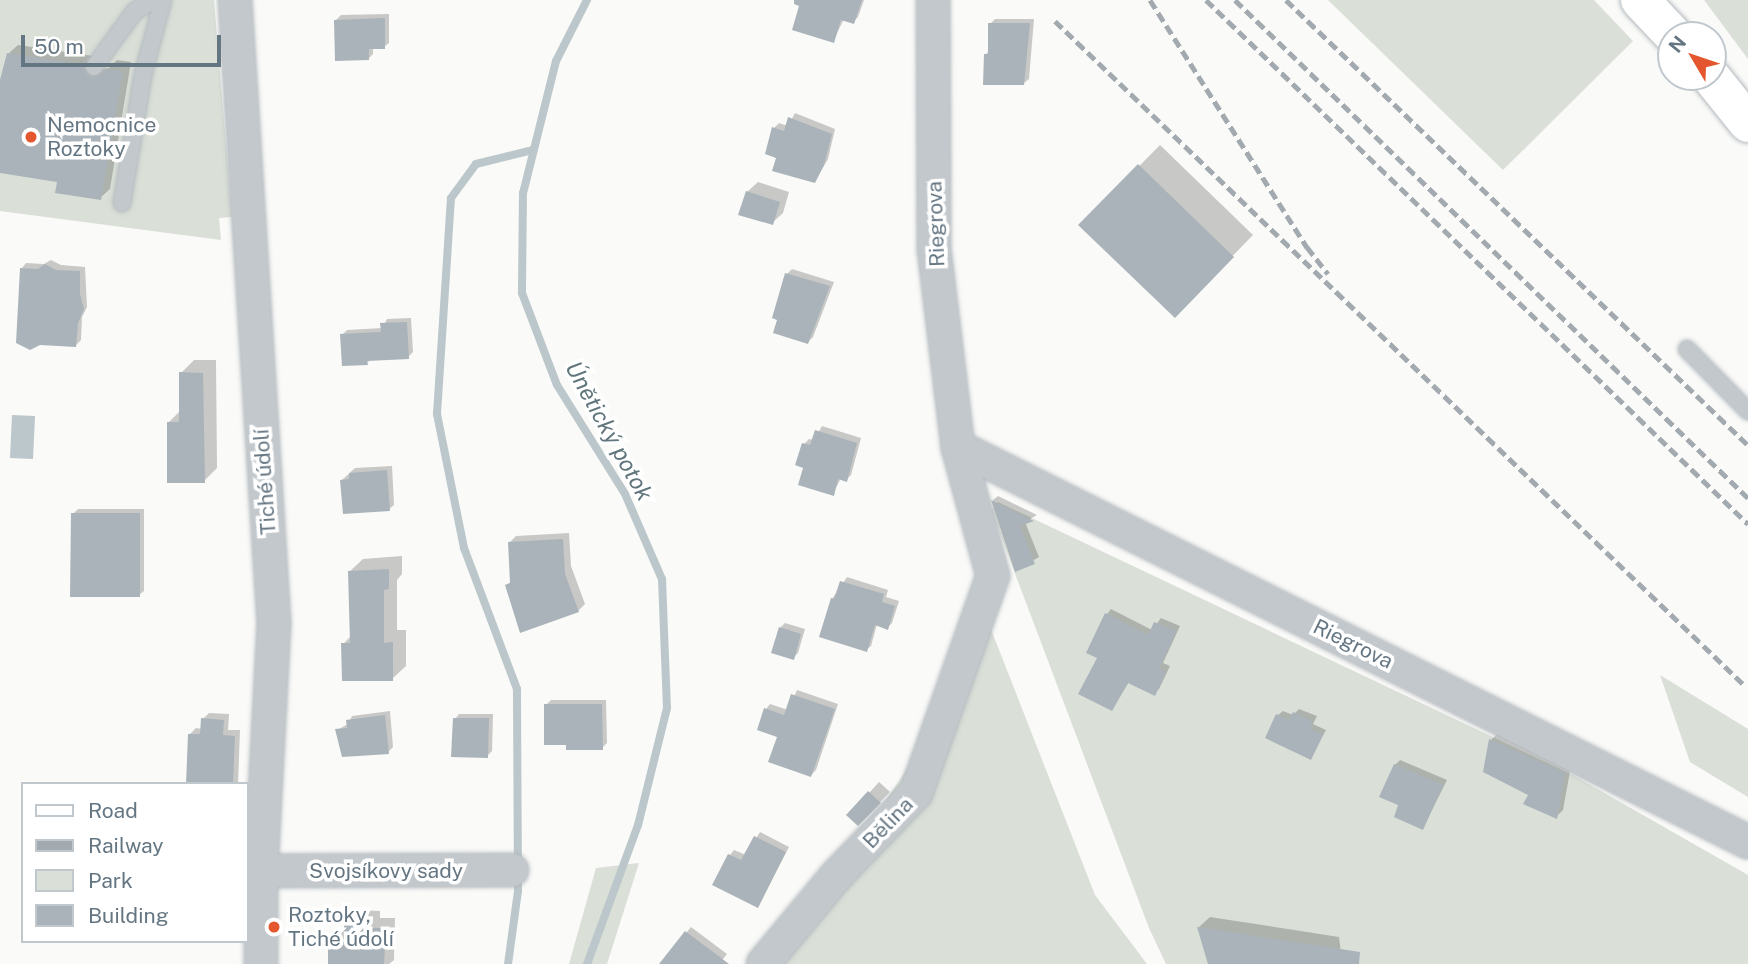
<!DOCTYPE html>
<meta charset="utf-8">
<style>
body{margin:0}
#map{position:relative;width:1748px;height:964px;overflow:hidden;background:#fafaf8;font-family:"Public Sans",sans-serif}
div>[style]{position:absolute}
.green>*{inset:0;background:#dadfd7}
.water>*{inset:0;background:#bbc7cb}
.shadow>*{inset:0;background:#0003}
.stream>*{height:8px;margin:-4px;padding:0 4px;transform-origin:4px;border-radius:4px;background:#bbc7cb}
.building>*{inset:0;background:#aab3b9}
.roads{filter:drop-shadow(0 0 2px #b3babf) drop-shadow(0 0 2px #b3babf)}
.service>*{height:16px;margin:-8px;padding:0 8px;transform-origin:8px;border-radius:8px;background:#c3c8cc}
.minor>*{height:32px;margin:-16px;padding:0 16px;transform-origin:16px;border-radius:16px;background:#c3c8cc}
.secondary>*{height:38px;margin:-19px;padding:0 19px;transform-origin:19px;border-radius:19px;background:#fff}
.rail>*{height:5px;margin-top:-2.5px;transform-origin:0;background:repeating-linear-gradient(90deg,#a2aab0 0 10px,transparent 0 15px)}
.dots>*{width:19px;height:19px;translate:-50% -50%;box-sizing:border-box;border:4px solid #fff;border-radius:50%}
span{translate:-50% -50%;white-space:nowrap;text-align:center;line-height:1.15;-webkit-text-stroke:7px #fff;paint-order:stroke}
.poi-label{font-size:21px;color:#657683}
.left{translate:0 -50%;text-align:left}
.street-label{font-size:21px;color:#657683}
.water-label{font-size:23px;color:#60757c;font-style:italic}
.legend{position:absolute;left:21px;top:782px;width:228px;height:161px;box-sizing:border-box;background:#fff;border:2px solid #c1c8cd;margin:0;padding:9px 12px;list-style:none;font-size:21px;color:#657683}
.legend li{display:flex;align-items:center;gap:14px;height:35px}
.legend b{width:35px;border:2px solid #c1c8cd}
.north{position:absolute;left:1657px;top:21px;width:70px;height:70px;box-sizing:border-box;background:#fff;border:2px solid #c1c8cd;border-radius:50%;rotate:309deg;font-size:19px;font-weight:700;line-height:28px;text-align:center;color:#657683}
.north::after{content:'';display:block;margin:auto;width:24px;height:32px;background:#e4572e;clip-path:polygon(50% 0,100% 100%,50% 72%,0 100%)}
.scale{position:absolute;left:21px;top:35px;width:200px;height:32px;box-sizing:border-box;border:4px solid #657683;border-top:0;padding-left:9px;font-size:21px;line-height:24px;white-space:nowrap;color:#657683;-webkit-text-stroke:5px #fff;paint-order:stroke}
</style>
<div id="map">
<div class="green">
<i style="clip-path:polygon(0 0,214px 0,232px 217px,219px 218px,221px 240px,0 211px)"></i>
<i style="clip-path:polygon(1328px 0,1594px 0,1633px 41px,1503px 170px)"></i>
<i style="clip-path:polygon(1704px 0,1748px 0,1748px 59px)"></i>
<i style="clip-path:polygon(998px 502px,1573px 775px,1748px 875px,1748px 964px,1166px 964px,1149px 928px,991px 510px)"></i>
<i style="clip-path:polygon(985px 614px,1095px 895px,1147px 964px,776px 964px,956px 696px)"></i>
<i style="clip-path:polygon(1660px 675px,1748px 729px,1748px 797px,1690px 762px)"></i>
<i style="clip-path:polygon(639px 863px,607px 964px,569px 964px,596px 868px)"></i>
</div>
<div class="water">
<i style="clip-path:polygon(12px 415px,35px 416px,33px 459px,10px 458px)"></i>
</div>
<div class="shadow">
<i style="clip-path:polygon(797px 0,864px 0,858px 17px,853px 22px,844px 19px,833px 41px)"></i>
<i style="clip-path:polygon(389px 14px,389px 43px,384px 47px,373px 47px,373px 54px,368px 59px,336px 20px,341px 15px)"></i>
<i style="clip-path:polygon(995px 19px,1034px 19px,1029px 79px,1024px 83px,985px 55px,990px 50px,990px 24px)"></i>
<i style="clip-path:polygon(18px 45px,93px 56px,102px 69px,109px 68px,117px 60px,131px 62px,110px 189px,100px 198px,59px 180px,0 171px,0 90px,8px 54px)"></i>
<i style="clip-path:polygon(795px 113px,835px 129px,828px 159px,815px 181px,778px 156px,767px 153px,774px 128px,779px 123px,788px 126px)"></i>
<i style="clip-path:polygon(1160px 145px,1253px 235px,1175px 315px,1081px 225px)"></i>
<i style="clip-path:polygon(758px 182px,789px 192px,783px 213px,772px 223px,747px 192px)"></i>
<i style="clip-path:polygon(51px 260px,61px 265px,85px 267px,87px 307px,82px 317px,81px 340px,76px 345px,22px 268px,26px 263px,44px 264px)"></i>
<i style="clip-path:polygon(792px 269px,834px 282px,813px 337px,808px 342px,787px 274px)"></i>
<i style="clip-path:polygon(411px 318px,413px 352px,408px 357px,371px 359px,367px 363px,342px 335px,347px 330px,382px 328px,387px 319px)"></i>
<i style="clip-path:polygon(194px 360px,216px 360px,217px 468px,204px 481px,169px 422px,180px 411px,181px 373px)"></i>
<i style="clip-path:polygon(822px 426px,861px 438px,851px 475px,846px 480px,841px 478px,833px 494px,805px 467px,804px 444px,809px 439px,814px 440px)"></i>
<i style="clip-path:polygon(392px 466px,394px 505px,389px 509px,342px 480px,355px 468px)"></i>
<i style="clip-path:polygon(998px 496px,1037px 515px,1025px 522px,1039px 557px,1016px 570px,993px 500px)"></i>
<i style="clip-path:polygon(78px 509px,144px 509px,144px 591px,139px 595px,73px 514px)"></i>
<i style="clip-path:polygon(569px 533px,571px 566px,585px 604px,578px 611px,507px 586px,511px 581px,509px 543px,516px 536px)"></i>
<i style="clip-path:polygon(402px 556px,402px 574px,397px 580px,397px 630px,406px 630px,406px 666px,392px 679px,343px 644px,352px 635px,349px 572px,363px 559px)"></i>
<i style="clip-path:polygon(847px 577px,888px 590px,886px 597px,899px 601px,892px 623px,887px 628px,877px 624px,871px 646px,866px 650px,832px 599px)"></i>
<i style="clip-path:polygon(1111px 609px,1152px 630px,1161px 618px,1180px 626px,1163px 663px,1170px 666px,1159px 689px,1154px 693px,1129px 682px,1111px 709px,1099px 657px,1107px 614px)"></i>
<i style="clip-path:polygon(785px 623px,805px 629px,798px 653px,793px 658px,773px 652px,781px 627px)"></i>
<i style="clip-path:polygon(797px 690px,838px 704px,816px 770px,811px 775px,766px 709px,770px 704px,788px 710px)"></i>
<i style="clip-path:polygon(551px 700px,606px 700px,607px 743px,602px 748px,546px 705px)"></i>
<i style="clip-path:polygon(1299px 709px,1317px 716px,1313px 724px,1326px 730px,1311px 758px,1278px 715px,1283px 711px,1293px 715px)"></i>
<i style="clip-path:polygon(390px 711px,393px 747px,388px 752px,337px 730px,348px 724px,352px 716px)"></i>
<i style="clip-path:polygon(209px 713px,229px 714px,228px 730px,240px 730px,238px 784px,188px 784px,190px 734px,196px 728px,202px 729px,203px 719px)"></i>
<i style="clip-path:polygon(459px 714px,493px 714px,492px 751px,487px 756px,455px 719px)"></i>
<i style="clip-path:polygon(1498px 733px,1571px 766px,1563px 810px,1556px 817px,1530px 794px,1491px 740px)"></i>
<i style="clip-path:polygon(1400px 760px,1447px 780px,1423px 828px,1401px 804px,1395px 765px)"></i>
<i style="clip-path:polygon(879px 782px,890px 792px,858px 824px,869px 793px)"></i>
<i style="clip-path:polygon(760px 832px,789px 847px,758px 906px,715px 884px,730px 855px,734px 850px,746px 855px)"></i>
<i style="clip-path:polygon(356px 910px,380px 911px,380px 918px,395px 918px,394px 960px,389px 964px,329px 964px,330px 941px,340px 930px,346px 931px,346px 920px)"></i>
<i style="clip-path:polygon(1210px 917px,1339px 937px,1342px 961px,1338px 964px,1210px 964px,1199px 927px)"></i>
<i style="clip-path:polygon(691px 927px,727px 954px,719px 964px,661px 964px)"></i>
</div>
<div class="stream">
<i style="left:587px;top:0;width:68px;rotate:116.9deg"></i>
<i style="left:556px;top:61px;width:136px;rotate:104deg"></i>
<i style="left:523px;top:193px;width:100px;rotate:90.6deg"></i>
<i style="left:522px;top:293px;width:98px;rotate:69.2deg"></i>
<i style="left:557px;top:385px;width:128px;rotate:58deg"></i>
<i style="left:625px;top:494px;width:93px;rotate:66.5deg"></i>
<i style="left:662px;top:579px;width:129px;rotate:87.8deg"></i>
<i style="left:667px;top:708px;width:121px;rotate:103.9deg"></i>
<i style="left:638px;top:825px;width:148px;rotate:110.1deg"></i>
<i style="left:508px;top:964px;width:74px;rotate:-82.2deg"></i>
<i style="left:518px;top:891px;width:202px;rotate:-90.3deg"></i>
<i style="left:517px;top:689px;width:151px;rotate:-110.6deg"></i>
<i style="left:464px;top:548px;width:137px;rotate:-101.4deg"></i>
<i style="left:437px;top:414px;width:216px;rotate:-86.3deg"></i>
<i style="left:451px;top:198px;width:42px;rotate:-53.7deg"></i>
<i style="left:476px;top:164px;width:59px;rotate:-13.8deg"></i>
</div>
<div class="building">
<i style="clip-path:polygon(794px 0,862px 0,854px 24px,841px 20px,834px 43px,792px 30px,799px 6px,794px 4px)"></i>
<i style="clip-path:polygon(385px 18px,385px 49px,369px 49px,369px 60px,335px 61px,334px 20px)"></i>
<i style="clip-path:polygon(988px 23px,1030px 23px,1024px 85px,983px 85px,984px 54px,988px 54px)"></i>
<i style="clip-path:polygon(7px 53px,84px 65px,85px 72px,92px 77px,99px 76px,106px 69px,123px 71px,101px 200px,55px 193px,57px 182px,0 173px,0 80px)"></i>
<i style="clip-path:polygon(788px 117px,832px 134px,824px 165px,815px 183px,772px 171px,776px 158px,765px 154px,772px 127px,784px 131px)"></i>
<i style="clip-path:polygon(1138px 164px,1234px 257px,1175px 318px,1078px 225px)"></i>
<i style="clip-path:polygon(746px 191px,780px 202px,773px 225px,738px 215px)"></i>
<i style="clip-path:polygon(45px 264px,56px 270px,80px 271px,80px 294px,84px 309px,78px 323px,76px 347px,40px 345px,30px 350px,16px 343px,20px 268px,38px 269px)"></i>
<i style="clip-path:polygon(785px 273px,830px 286px,808px 344px,773px 333px,777px 320px,772px 318px)"></i>
<i style="clip-path:polygon(407px 322px,409px 359px,367px 361px,368px 365px,342px 366px,340px 334px,381px 332px,380px 323px)"></i>
<i style="clip-path:polygon(179px 372px,203px 373px,205px 483px,167px 483px,167px 422px,179px 422px)"></i>
<i style="clip-path:polygon(815px 430px,857px 443px,847px 482px,838px 479px,834px 496px,798px 485px,803px 468px,795px 465px,802px 443px,810px 445px)"></i>
<i style="clip-path:polygon(387px 470px,390px 511px,343px 514px,340px 480px,349px 479px,349px 473px)"></i>
<i style="clip-path:polygon(991px 500px,1034px 521px,1020px 526px,1035px 564px,1015px 572px)"></i>
<i style="clip-path:polygon(71px 513px,140px 513px,140px 597px,70px 597px)"></i>
<i style="clip-path:polygon(563px 539px,565px 574px,579px 612px,520px 633px,505px 585px,510px 583px,508px 542px)"></i>
<i style="clip-path:polygon(389px 569px,389px 589px,384px 590px,384px 643px,393px 642px,393px 681px,342px 681px,341px 643px,350px 643px,348px 571px)"></i>
<i style="clip-path:polygon(840px 581px,884px 594px,882px 602px,895px 606px,888px 630px,875px 625px,867px 652px,819px 637px,831px 598px,834px 599px)"></i>
<i style="clip-path:polygon(1105px 613px,1148px 635px,1154px 622px,1177px 631px,1159px 668px,1166px 672px,1155px 696px,1128px 683px,1112px 711px,1078px 694px,1097px 658px,1086px 653px)"></i>
<i style="clip-path:polygon(779px 627px,801px 634px,794px 660px,771px 653px)"></i>
<i style="clip-path:polygon(791px 694px,835px 709px,811px 777px,768px 762px,777px 737px,757px 730px,764px 708px,784px 715px)"></i>
<i style="clip-path:polygon(544px 704px,602px 704px,603px 750px,566px 750px,566px 745px,544px 745px)"></i>
<i style="clip-path:polygon(1293px 712px,1313px 721px,1310px 729px,1323px 735px,1311px 760px,1265px 738px,1276px 714px,1289px 720px)"></i>
<i style="clip-path:polygon(385px 715px,389px 754px,342px 757px,335px 729px,347px 728px,346px 720px)"></i>
<i style="clip-path:polygon(201px 718px,224px 720px,223px 735px,235px 736px,233px 784px,186px 784px,188px 734px,200px 734px)"></i>
<i style="clip-path:polygon(453px 718px,489px 718px,488px 758px,451px 757px)"></i>
<i style="clip-path:polygon(1489px 739px,1565px 773px,1557px 819px,1523px 804px,1528px 795px,1483px 772px)"></i>
<i style="clip-path:polygon(1394px 764px,1443px 785px,1423px 830px,1394px 817px,1398px 805px,1379px 797px)"></i>
<i style="clip-path:polygon(868px 791px,881px 803px,858px 826px,846px 815px)"></i>
<i style="clip-path:polygon(754px 836px,786px 852px,758px 908px,712px 885px,728px 854px,741px 860px)"></i>
<i style="clip-path:polygon(344px 920px,370px 920px,370px 928px,386px 928px,384px 964px,328px 964px,328px 940px,344px 941px)"></i>
<i style="clip-path:polygon(1197px 927px,1360px 952px,1359px 964px,1208px 964px)"></i>
<i style="clip-path:polygon(685px 931px,729px 964px,659px 964px)"></i>
</div>
<div class="roads">
<div class="service">
<i style="left:94px;top:67px;width:69px;rotate:-53.8deg"></i>
<i style="left:135px;top:11px;width:23px;rotate:-29deg"></i>
<i style="left:122px;top:203px;width:130px;rotate:-80.7deg"></i>
<i style="left:143px;top:75px;width:78px;rotate:-75.1deg"></i>
<i style="left:1687px;top:349px;width:87px;rotate:45.5deg"></i>
</div>
<div class="minor">
<i style="left:235px;top:0;width:624px;rotate:86.42deg"></i>
<i style="left:274px;top:623px;width:248px;rotate:93deg"></i>
<i style="left:261px;top:871px;width:93px;rotate:90deg"></i>
<i style="left:958px;top:447px;width:883px;rotate:26.57deg"></i>
<i style="left:261px;top:871px;width:251px;rotate:-0.2deg"></i>
<i style="left:763px;top:964px;width:114px;rotate:-50.3deg"></i>
<i style="left:836px;top:876px;width:115px;rotate:-46.1deg"></i>
<i style="left:916px;top:793px;width:230px;rotate:-70.5deg"></i>
<i style="left:993px;top:576px;width:134px;rotate:-105.2deg"></i>
<i style="left:958px;top:447px;width:198px;rotate:-96.9deg"></i>
<i style="left:934px;top:250px;width:250px;rotate:-90.2deg"></i>
</div>
<div class="secondary">
<i style="left:1640px;top:0;width:48px;rotate:46.7deg"></i>
<i style="left:1711px;top:77px;width:59px;rotate:51.2deg"></i>
</div>
</div>
<div class="rail">
<i style="left:1150px;top:0;width:293px;rotate:57.6deg"></i>
<i style="left:1307px;top:247px;width:34px;rotate:52deg"></i>
<i style="left:1206px;top:0;width:754px;rotate:44.03deg"></i>
<i style="left:1235px;top:0;width:715px;rotate:44.15deg"></i>
<i style="left:1286px;top:0;width:641px;rotate:43.93deg"></i>
<i style="left:1055px;top:21px;width:957px;rotate:43.94deg"></i>
</div>
<div class="dots">
<i style="left:31px;top:137px;background:#e4572e"></i>
<i style="left:274px;top:927px;background:#e4572e"></i>
</div>
<div class="poi-label">
<span class="left" style="left:47px;top:137px">Nemocnice<br>Roztoky</span>
<span class="left" style="left:288px;top:927px">Roztoky,<br>Tiché údolí</span>
</div>
<div class="street-label">
<span style="left:936px;top:224px;rotate:-92deg">Riegrova</span>
<span style="left:265px;top:482px;rotate:-94deg">Tiché údolí</span>
<span style="left:1353px;top:644px;rotate:26deg">Riegrova</span>
<span style="left:888px;top:823px;rotate:-46deg">Bělina</span>
<span style="left:386px;top:871px">Svojsíkovy sady</span>
</div>
<div class="water-label">
<span style="left:609px;top:431px;rotate:61deg">Únětický potok</span>
</div>
<ul class="legend">
<li><b style="height:9px;background:#fff"></b>Road</li>
<li><b style="height:9px;background:#a2aab0"></b>Railway</li>
<li><b style="height:19px;background:#dadfd7"></b>Park</li>
<li><b style="height:19px;background:#aab3b9"></b>Building</li>
</ul>
<div class="north">N</div>
<div class="scale">50 m</div>
</div>
